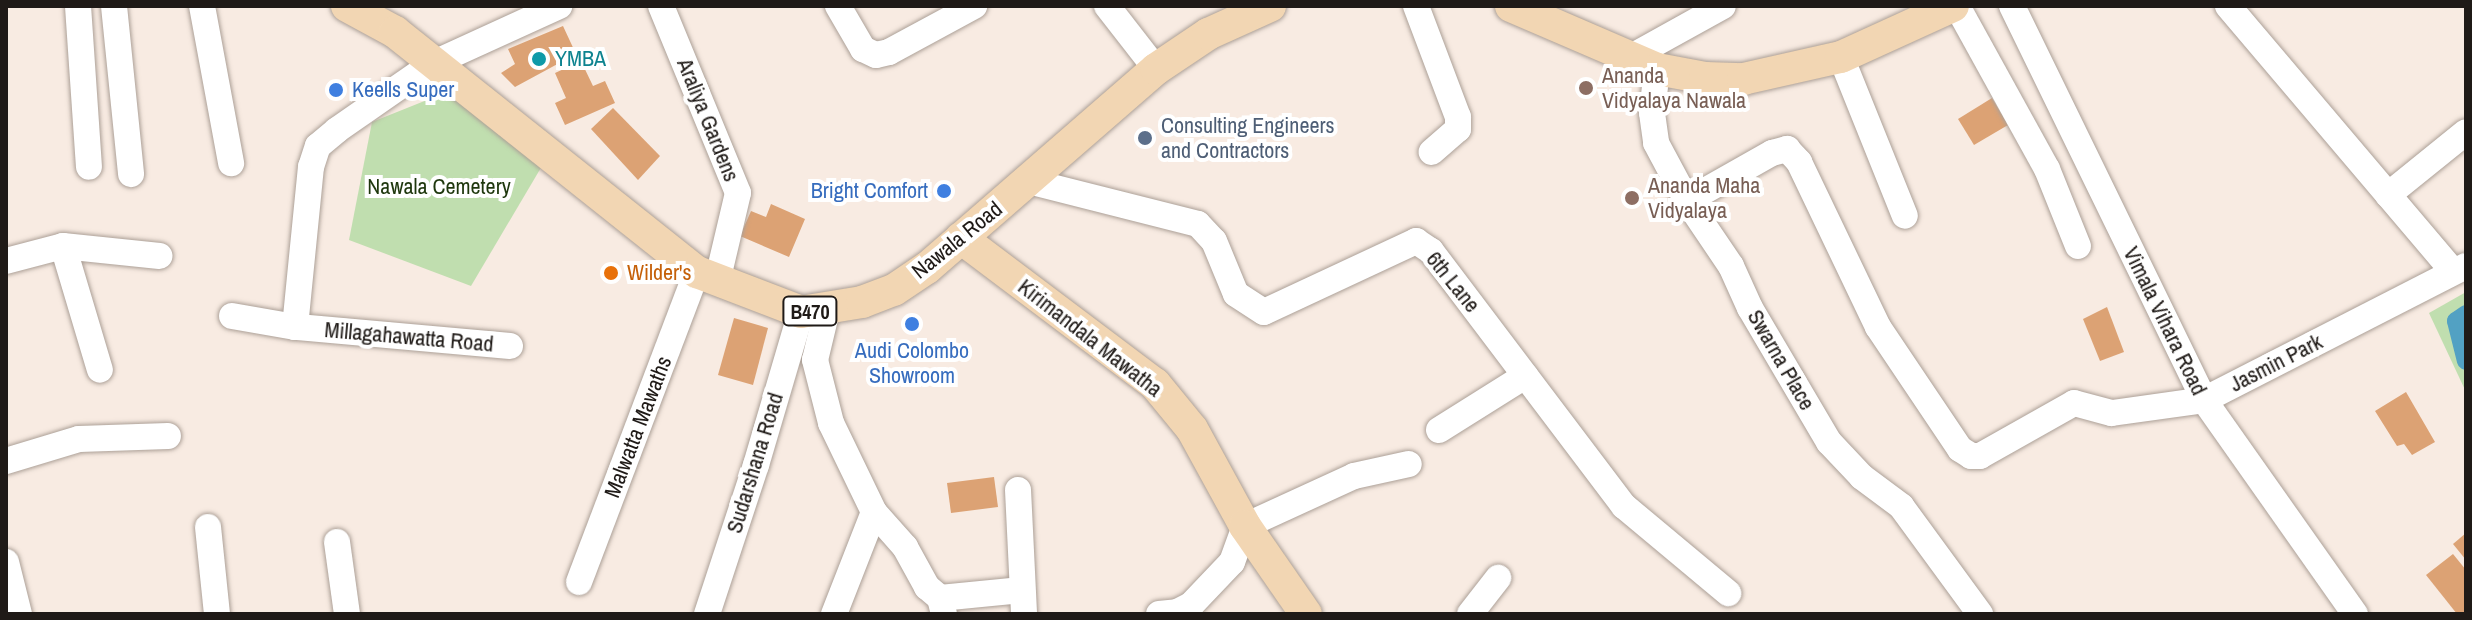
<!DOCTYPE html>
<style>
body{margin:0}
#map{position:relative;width:2472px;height:620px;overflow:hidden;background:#f8ebe2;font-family:"Archivo Narrow",sans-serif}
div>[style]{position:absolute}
.green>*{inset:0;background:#c0deaf}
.canal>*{height:18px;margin:-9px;padding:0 9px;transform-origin:9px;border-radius:9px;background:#52a1c3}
.building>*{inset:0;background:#dca274}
.roads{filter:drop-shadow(0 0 2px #aca097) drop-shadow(0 0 2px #aca097)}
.minor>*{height:26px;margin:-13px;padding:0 13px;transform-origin:13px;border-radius:13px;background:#fff}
.major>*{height:32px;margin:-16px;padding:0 16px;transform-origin:16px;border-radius:16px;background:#f2d6b3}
.dots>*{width:22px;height:22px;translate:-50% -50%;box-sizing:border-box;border:4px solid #fff;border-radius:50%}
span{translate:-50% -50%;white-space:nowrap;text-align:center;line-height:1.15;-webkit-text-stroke:8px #fff;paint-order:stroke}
.shield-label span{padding:2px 6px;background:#fff;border:2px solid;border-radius:6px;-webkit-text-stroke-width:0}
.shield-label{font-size:20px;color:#1f1a17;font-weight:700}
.culture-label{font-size:22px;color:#0d838f}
.left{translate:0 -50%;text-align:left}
.education-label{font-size:22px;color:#785e54}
.shop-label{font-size:22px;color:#366cbe}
.right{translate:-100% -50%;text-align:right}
.street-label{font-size:22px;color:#1f1a17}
.service-label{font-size:22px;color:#4e5e75}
.park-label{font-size:22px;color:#1e370d}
.food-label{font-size:22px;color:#c56008}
.frame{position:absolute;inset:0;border:8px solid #1f1a17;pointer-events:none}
</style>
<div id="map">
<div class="green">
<i style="clip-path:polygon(447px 92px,542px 166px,471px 286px,349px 240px,372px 122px)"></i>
<i style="clip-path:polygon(2466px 292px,2466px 392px,2429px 313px)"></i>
</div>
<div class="canal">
<i style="left:2466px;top:314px;width:12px;rotate:145deg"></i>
<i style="left:2456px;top:321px;width:41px;rotate:76deg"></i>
</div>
<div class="building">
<i style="clip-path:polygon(563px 26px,576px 54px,515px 87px,501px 73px,515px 64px,508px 49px)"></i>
<i style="clip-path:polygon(581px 61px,593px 86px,605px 81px,615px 103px,565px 125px,555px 103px,566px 98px,555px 73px)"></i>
<i style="clip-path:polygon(1992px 98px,2008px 125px,1974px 145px,1958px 119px)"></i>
<i style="clip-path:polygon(613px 108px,660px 156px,638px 180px,591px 129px)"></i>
<i style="clip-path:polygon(771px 204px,805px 219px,789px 257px,740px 236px,751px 211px,766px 217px)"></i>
<i style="clip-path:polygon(2107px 307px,2124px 352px,2100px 361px,2083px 319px)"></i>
<i style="clip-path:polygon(734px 318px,768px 328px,753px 385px,718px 375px)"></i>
<i style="clip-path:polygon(2406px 392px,2435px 442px,2412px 455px,2404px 444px,2397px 446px,2375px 411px)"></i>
<i style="clip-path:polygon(994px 477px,998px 507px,951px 513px,947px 483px)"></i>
<i style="clip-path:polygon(2466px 533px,2466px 560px,2453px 544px)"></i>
<i style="clip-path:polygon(2453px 554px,2466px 570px,2466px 614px,2457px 614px,2426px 575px)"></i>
</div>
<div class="roads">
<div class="minor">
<i style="left:78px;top:6px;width:161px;rotate:86.1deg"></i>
<i style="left:114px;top:6px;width:169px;rotate:84.2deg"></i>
<i style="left:202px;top:6px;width:160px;rotate:79.5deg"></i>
<i style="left:661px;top:6px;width:202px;rotate:67.6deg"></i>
<i style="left:738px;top:193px;width:91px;rotate:103.3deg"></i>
<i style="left:838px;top:6px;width:50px;rotate:59.8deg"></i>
<i style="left:863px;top:49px;width:14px;rotate:25deg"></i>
<i style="left:876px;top:55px;width:13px;rotate:-13deg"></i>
<i style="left:889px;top:52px;width:97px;rotate:-28.4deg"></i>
<i style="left:1107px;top:6px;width:80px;rotate:52.1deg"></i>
<i style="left:1416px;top:6px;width:119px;rotate:69.3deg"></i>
<i style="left:1458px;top:117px;width:12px;rotate:90deg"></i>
<i style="left:1458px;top:129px;width:35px;rotate:139deg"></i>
<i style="left:1957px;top:6px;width:186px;rotate:61.1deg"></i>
<i style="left:2047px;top:169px;width:83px;rotate:68.1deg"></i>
<i style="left:2012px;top:6px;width:438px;rotate:64deg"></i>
<i style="left:2204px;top:400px;width:262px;rotate:54.8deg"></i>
<i style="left:2228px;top:6px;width:348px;rotate:49.7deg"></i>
<i style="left:1631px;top:57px;width:105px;rotate:-29deg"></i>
<i style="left:1841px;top:57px;width:171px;rotate:68.1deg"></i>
<i style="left:1657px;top:69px;width:44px;rotate:96.5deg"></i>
<i style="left:1652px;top:113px;width:30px;rotate:82deg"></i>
<i style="left:1656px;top:143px;width:66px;rotate:61.9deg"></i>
<i style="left:1687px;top:201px;width:78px;rotate:55.9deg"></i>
<i style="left:1731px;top:266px;width:46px;rotate:65.7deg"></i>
<i style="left:1750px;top:308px;width:156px;rotate:59.5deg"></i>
<i style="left:1829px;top:442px;width:48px;rotate:46.7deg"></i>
<i style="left:1862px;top:477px;width:49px;rotate:36.6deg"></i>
<i style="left:1901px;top:506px;width:134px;rotate:53.8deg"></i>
<i style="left:1028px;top:181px;width:175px;rotate:14.2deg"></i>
<i style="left:1198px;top:224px;width:23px;rotate:47deg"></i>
<i style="left:1214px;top:241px;width:57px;rotate:67.5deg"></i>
<i style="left:1236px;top:294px;width:33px;rotate:33deg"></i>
<i style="left:1264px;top:312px;width:168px;rotate:-25deg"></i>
<i style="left:1416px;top:241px;width:18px;rotate:34deg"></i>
<i style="left:1431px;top:251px;width:320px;rotate:52.9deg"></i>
<i style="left:1624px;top:506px;width:136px;rotate:39.9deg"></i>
<i style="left:2388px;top:195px;width:100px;rotate:-38.9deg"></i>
<i style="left:1687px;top:201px;width:98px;rotate:-29.5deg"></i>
<i style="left:1772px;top:153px;width:16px;rotate:-15deg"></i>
<i style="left:1787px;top:149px;width:18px;rotate:47deg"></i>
<i style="left:1799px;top:162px;width:183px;rotate:64.4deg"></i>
<i style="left:1878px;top:327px;width:147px;rotate:56.1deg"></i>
<i style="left:1960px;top:449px;width:13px;rotate:32deg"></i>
<i style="left:1971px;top:456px;width:9px"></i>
<i style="left:1980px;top:456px;width:108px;rotate:-29.4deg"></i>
<i style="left:2074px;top:403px;width:39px;rotate:15deg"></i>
<i style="left:2112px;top:413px;width:93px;rotate:-8deg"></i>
<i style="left:2204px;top:400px;width:294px;rotate:-27.1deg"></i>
<i style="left:63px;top:246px;width:129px;rotate:73.4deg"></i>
<i style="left:6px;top:261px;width:59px;rotate:-14.7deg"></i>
<i style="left:63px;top:246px;width:97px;rotate:5.9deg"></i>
<i style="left:827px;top:310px;width:51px;rotate:103.5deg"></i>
<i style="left:815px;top:360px;width:65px;rotate:75.7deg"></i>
<i style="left:831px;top:423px;width:99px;rotate:64.2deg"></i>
<i style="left:874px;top:512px;width:110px;rotate:111.4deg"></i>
<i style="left:232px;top:316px;width:64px;rotate:9.9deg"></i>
<i style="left:510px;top:346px;width:216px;rotate:-174.9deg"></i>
<i style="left:295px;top:327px;width:161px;rotate:-84.3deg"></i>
<i style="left:311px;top:167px;width:22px;rotate:-72deg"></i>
<i style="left:318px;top:146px;width:25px;rotate:-40deg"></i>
<i style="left:337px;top:130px;width:116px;rotate:-34.8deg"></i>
<i style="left:432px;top:64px;width:140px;rotate:-24.5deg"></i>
<i style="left:1439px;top:430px;width:102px;rotate:-32.1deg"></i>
<i style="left:6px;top:461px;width:76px;rotate:-16.8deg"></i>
<i style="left:79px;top:439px;width:89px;rotate:-1.9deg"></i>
<i style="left:1018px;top:490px;width:124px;rotate:87.2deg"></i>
<i style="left:874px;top:512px;width:47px;rotate:48.5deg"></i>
<i style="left:905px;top:547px;width:46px;rotate:61.2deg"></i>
<i style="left:927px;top:587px;width:17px;rotate:40deg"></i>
<i style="left:940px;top:598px;width:16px;rotate:76deg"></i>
<i style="left:208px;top:527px;width:87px;rotate:84.1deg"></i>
<i style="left:337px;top:542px;width:73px;rotate:82.1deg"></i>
<i style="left:6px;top:562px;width:54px;rotate:76deg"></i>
<i style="left:579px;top:582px;width:332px;rotate:-69.2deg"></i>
<i style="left:940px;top:598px;width:82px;rotate:-5.6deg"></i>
<i style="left:707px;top:614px;width:157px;rotate:-71.8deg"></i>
<i style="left:756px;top:465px;width:159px;rotate:-73.6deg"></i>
<i style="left:1159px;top:614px;width:18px;rotate:-6deg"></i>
<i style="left:1177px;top:612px;width:16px;rotate:-27deg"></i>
<i style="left:1191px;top:605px;width:59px;rotate:-46.4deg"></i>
<i style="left:1232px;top:562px;width:38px;rotate:-70deg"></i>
<i style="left:1245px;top:526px;width:120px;rotate:-24.6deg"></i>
<i style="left:1354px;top:476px;width:56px;rotate:-12.3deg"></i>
<i style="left:1470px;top:614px;width:46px;rotate:-52.1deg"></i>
</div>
<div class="major">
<i style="left:347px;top:6px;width:55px;rotate:28.4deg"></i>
<i style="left:395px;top:32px;width:386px;rotate:38.5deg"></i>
<i style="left:697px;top:272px;width:111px;rotate:21deg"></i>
<i style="left:801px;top:312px;width:62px;rotate:-9.3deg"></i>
<i style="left:862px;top:302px;width:34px;rotate:-21deg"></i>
<i style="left:894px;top:290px;width:40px;rotate:-34deg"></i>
<i style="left:927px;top:268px;width:303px;rotate:-41deg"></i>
<i style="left:1156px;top:69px;width:63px;rotate:-33.9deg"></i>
<i style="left:1208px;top:34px;width:68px;rotate:-24.3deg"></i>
<i style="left:1511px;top:6px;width:159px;rotate:23.3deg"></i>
<i style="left:1657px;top:69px;width:49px;rotate:10.6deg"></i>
<i style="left:1705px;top:78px;width:38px;rotate:2deg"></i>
<i style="left:1743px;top:79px;width:100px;rotate:-12.7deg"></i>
<i style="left:1841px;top:57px;width:123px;rotate:-24.5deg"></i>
<i style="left:961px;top:238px;width:243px;rotate:37deg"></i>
<i style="left:1155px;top:384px;width:58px;rotate:50.6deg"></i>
<i style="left:1192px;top:429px;width:111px;rotate:61.3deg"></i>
<i style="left:1245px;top:526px;width:107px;rotate:55.3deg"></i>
</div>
</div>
<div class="dots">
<i style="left:539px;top:59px;background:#0f9aa8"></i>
<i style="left:1586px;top:88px;background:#8d6e63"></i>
<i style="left:336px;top:90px;background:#3f7fe0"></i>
<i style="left:1145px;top:138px;background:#5c6f8a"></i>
<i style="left:944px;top:191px;background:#3f7fe0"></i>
<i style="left:1632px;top:198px;background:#8d6e63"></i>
<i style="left:611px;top:273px;background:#e8710a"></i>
<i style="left:912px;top:324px;background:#3f7fe0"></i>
</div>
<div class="shield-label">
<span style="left:810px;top:311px">B470</span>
</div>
<div class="culture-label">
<span class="left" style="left:555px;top:59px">YMBA</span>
</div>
<div class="education-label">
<span class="left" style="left:1602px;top:88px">Ananda<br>Vidyalaya Nawala</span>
<span class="left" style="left:1648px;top:198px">Ananda Maha<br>Vidyalaya</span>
</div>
<div class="shop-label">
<span class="left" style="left:352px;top:90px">Keells Super</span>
<span class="right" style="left:928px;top:191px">Bright Comfort</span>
<span style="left:912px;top:363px">Audi Colombo<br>Showroom</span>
</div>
<div class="street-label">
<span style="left:708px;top:120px;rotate:68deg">Araliya Gardens</span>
<span style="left:957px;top:240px;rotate:-39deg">Nawala Road</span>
<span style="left:1453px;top:282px;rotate:51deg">6th Lane</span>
<span style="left:2165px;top:321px;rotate:64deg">Vimala Vihara Road</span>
<span style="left:409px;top:337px;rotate:5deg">Millagahawatta Road</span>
<span style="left:1090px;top:338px;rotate:38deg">Kirimandala Mawatha</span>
<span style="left:1781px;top:360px;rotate:60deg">Swarna Place</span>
<span style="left:2276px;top:363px;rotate:-27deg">Jasmin Park</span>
<span style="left:638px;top:427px;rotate:-69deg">Malwatta Mawaths</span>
<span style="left:755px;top:463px;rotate:-73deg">Sudarshana Road</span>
</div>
<div class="service-label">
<span class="left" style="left:1161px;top:138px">Consulting Engineers<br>and Contractors</span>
</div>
<div class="park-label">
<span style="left:439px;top:187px">Nawala Cemetery</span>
</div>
<div class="food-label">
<span class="left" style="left:627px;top:273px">Wilder's</span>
</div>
<div class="frame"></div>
</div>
